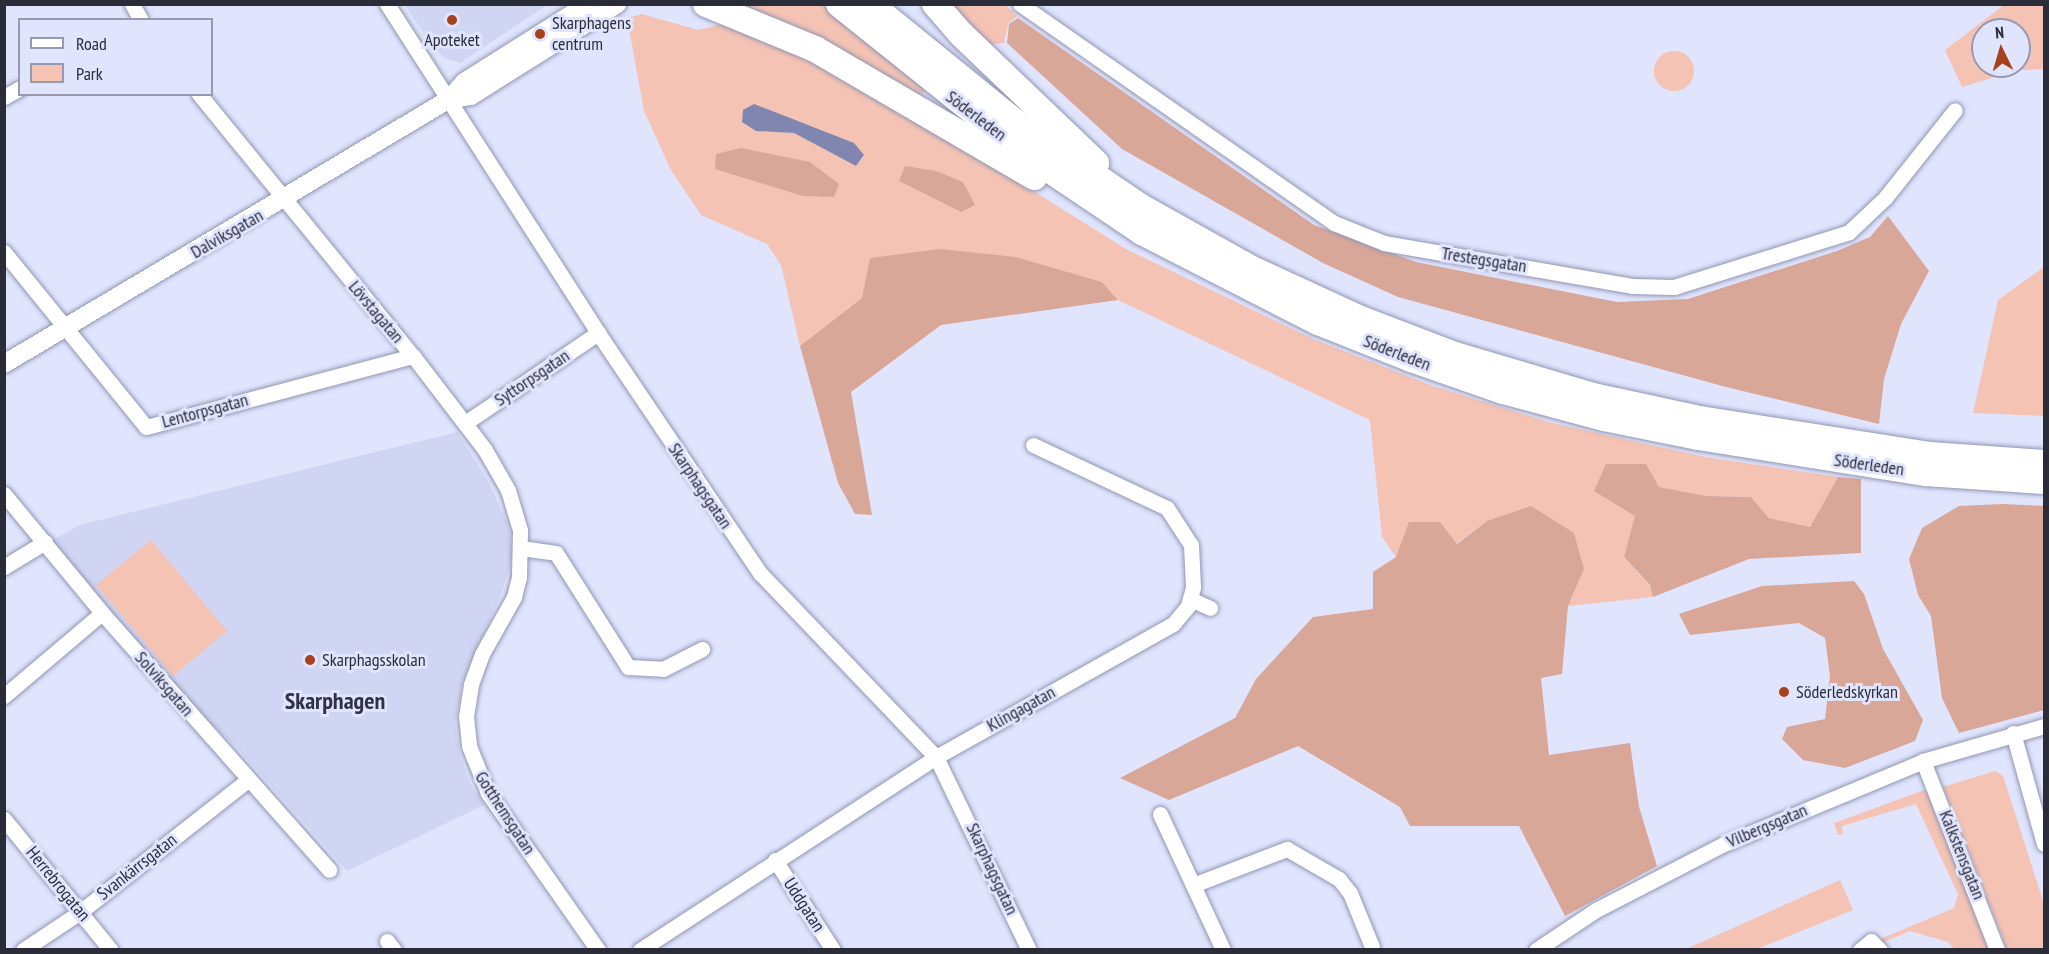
<!DOCTYPE html>
<meta charset="utf-8">
<style>
body{margin:0}
#map{position:relative;width:2049px;height:954px;overflow:hidden;background:#e0e4fd;font-family:"PT Sans Narrow",sans-serif}
div>[style]{position:absolute}
.built>*{inset:0;background:#cfd5f2}
.green>*{inset:0;background:#f4c3b4}
.round{border-radius:50%}
.forest>*{inset:0;background:#d8a798}
.water>*{inset:0;background:#8086af}
.roads{filter:drop-shadow(0 0 2px #9196b3) drop-shadow(0 0 2px #9196b3)}
.minor>*{height:15px;margin:-7.5px;padding:0 7.5px;transform-origin:7.5px;border-radius:7.5px;background:#fff}
.tertiary>*{height:18px;margin:-9px;padding:0 9px;transform-origin:9px;border-radius:9px;background:#fff}
.trunk>*{height:26px;margin:-13px;padding:0 13px;transform-origin:13px;border-radius:13px;background:#fff}
.dots>*{width:16px;height:16px;translate:-50% -50%;box-sizing:border-box;border:3px solid #e0e4fd;border-radius:50%}
span{translate:-50% -50%;white-space:nowrap;text-align:center;line-height:1.15;-webkit-text-stroke:6px #e0e4fd;paint-order:stroke}
.poi-label{font-size:18px;color:#2a2c38}
.left{translate:0 -50%;text-align:left}
.street-label{font-size:18px;color:#2a2c38}
.district-label{font-size:24px;color:#2e3149;font-weight:700}
.frame{position:absolute;inset:0;border:6px solid #2a2c38;pointer-events:none}
.legend{position:absolute;left:18px;top:18px;width:195px;height:78px;box-sizing:border-box;background:#e0e4fd;border:2px solid #979aae;margin:0;padding:8px 10px;list-style:none;font-size:18px;color:#2a2c38}
.legend li{display:flex;align-items:center;gap:12px;height:30px}
.legend b{width:30px;border:2px solid #979aae}
.north{position:absolute;left:1971px;top:18px;width:60px;height:60px;box-sizing:border-box;background:#e0e4fd;border:2px solid #979aae;border-radius:50%;rotate:355deg;font-size:16px;font-weight:700;line-height:24px;text-align:center;color:#2a2c38}
.north::after{content:'';display:block;margin:auto;width:21px;height:27px;background:#a7401c;clip-path:polygon(50% 0,100% 100%,50% 72%,0 100%)}
</style>
<div id="map">
<div class="built">
<i style="clip-path:polygon(405px 5px,547px 5px,460px 63px,444px 58px,433px 47px)"></i>
<i style="clip-path:polygon(457px 432px,488px 481px,509px 527px,512px 559px,501px 595px,463px 680px,455px 724px,460px 755px,470px 784px,484px 805px,347px 871px,239px 750px,170px 684px,52px 540px,80px 525px)"></i>
</div>
<div class="green">
<i style="clip-path:polygon(741px 5px,823px 5px,927px 89px,921px 95px,836px 47px)"></i>
<i style="clip-path:polygon(950px 5px,1005px 5px,1017px 16px,1008px 24px,1004px 43px,987px 45px)"></i>
<i style="clip-path:polygon(evenodd,2004px 5px,2044px 5px,2044px 69px,2018px 70px,1962px 87px,1945px 50px,2004px 5px,1983px 30px,2019px 30px,2019px 66px,1983px 66px,1983px 30px)"></i>
<i style="clip-path:polygon(evenodd,642px 14px,698px 30px,727px 23px,794px 51px,886px 99px,1126px 249px,1313px 339px,1430px 385px,1552px 423px,1705px 457px,1838px 477px,1810px 527px,1769px 518px,1751px 497px,1706px 496px,1659px 487px,1636px 516px,1624px 557px,1650px 586px,1653px 597px,1568px 606px,1584px 569px,1487px 521px,1456px 544px,1396px 557px,1382px 537px,1370px 420px,1118px 300px,1102px 282px,1016px 257px,862px 298px,800px 346px,781px 265px,767px 244px,701px 215px,671px 170px,644px 111px,627px 18px,642px 14px,744px 110px,864px 156px,856px 166px,794px 133px,756px 131px,744px 110px)"></i>
<i class="round" style="left:1654px;top:51px;width:40px;height:40px"></i>
<i style="clip-path:polygon(2044px 267px,2044px 416px,1973px 413px,1998px 300px)"></i>
<i style="clip-path:polygon(151px 540px,227px 631px,173px 676px,96px 585px)"></i>
<i style="clip-path:polygon(1995px 771px,2003px 776px,2044px 904px,2044px 949px,2007px 949px,1943px 787px)"></i>
<i style="clip-path:polygon(1927px 789px,1989px 949px,1954px 949px,1948px 942px,1910px 931px,1884px 942px,1878px 940px,1954px 908px,1958px 894px,1916px 804px,1842px 826px,1843px 834px,1838px 835px,1834px 823px)"></i>
<i style="clip-path:polygon(1840px 880px,1853px 910px,1757px 949px,1686px 949px)"></i>
</div>
<div class="forest">
<i style="clip-path:polygon(1018px 18px,1314px 225px,1416px 262px,1617px 302px,1688px 299px,1837px 251px,1870px 237px,1888px 216px,1929px 271px,1901px 324px,1884px 379px,1879px 424px,1726px 387px,1398px 297px,1323px 263px,1122px 149px,1007px 43px,1009px 24px)"></i>
<i style="clip-path:polygon(741px 148px,810px 162px,839px 184px,834px 197px,803px 196px,715px 169px,716px 154px)"></i>
<i style="clip-path:polygon(905px 166px,936px 171px,963px 182px,975px 205px,961px 212px,899px 181px)"></i>
<i style="clip-path:polygon(940px 249px,1016px 257px,1102px 282px,1118px 300px,941px 325px,851px 392px,872px 515px,855px 514px,838px 483px,800px 346px,862px 298px,870px 258px)"></i>
<i style="clip-path:polygon(1606px 464px,1646px 464px,1659px 487px,1706px 496px,1751px 497px,1769px 518px,1810px 527px,1838px 477px,1861px 479px,1861px 553px,1749px 559px,1653px 597px,1650px 585px,1624px 557px,1635px 516px,1594px 491px)"></i>
<i style="clip-path:polygon(2002px 504px,2044px 506px,2044px 710px,1959px 733px,1942px 698px,1931px 616px,1918px 595px,1909px 559px,1922px 528px,1959px 506px)"></i>
<i style="clip-path:polygon(1531px 506px,1574px 533px,1584px 569px,1568px 606px,1562px 674px,1541px 678px,1549px 755px,1630px 743px,1639px 807px,1657px 866px,1565px 916px,1519px 826px,1410px 826px,1400px 807px,1298px 746px,1169px 800px,1120px 778px,1235px 718px,1256px 679px,1313px 617px,1373px 609px,1373px 572px,1396px 557px,1409px 522px,1440px 522px,1457px 544px,1487px 521px)"></i>
<i style="clip-path:polygon(1854px 581px,1864px 594px,1883px 649px,1923px 720px,1915px 741px,1845px 768px,1803px 760px,1782px 739px,1787px 727px,1825px 719px,1830px 676px,1825px 638px,1799px 623px,1690px 635px,1679px 614px,1762px 586px)"></i>
</div>
<div class="water">
<i style="clip-path:polygon(754px 104px,854px 143px,864px 155px,856px 166px,794px 133px,756px 131px,742px 122px,743px 110px)"></i>
</div>
<div class="roads">
<div class="minor">
<i style="left:132px;top:4px;width:18px;rotate:61deg"></i>
<i style="left:387px;top:4px;width:391px;rotate:57.3deg"></i>
<i style="left:598px;top:333px;width:290px;rotate:56deg"></i>
<i style="left:760px;top:573px;width:255px;rotate:46.3deg"></i>
<i style="left:936px;top:757px;width:214px;rotate:64.3deg"></i>
<i style="left:1020px;top:4px;width:383px;rotate:34.9deg"></i>
<i style="left:1334px;top:223px;width:54px;rotate:21.8deg"></i>
<i style="left:1384px;top:243px;width:253px;rotate:9.8deg"></i>
<i style="left:1633px;top:286px;width:41px;rotate:1.4deg"></i>
<i style="left:1674px;top:287px;width:183px;rotate:-17.4deg"></i>
<i style="left:1849px;top:232px;width:50px;rotate:-43.4deg"></i>
<i style="left:1885px;top:198px;width:112px;rotate:-51.5deg"></i>
<i style="left:199px;top:94px;width:338px;rotate:50.8deg"></i>
<i style="left:413px;top:356px;width:118px;rotate:52.5deg"></i>
<i style="left:485px;top:450px;width:46px;rotate:60.1deg"></i>
<i style="left:508px;top:490px;width:42px;rotate:73.3deg"></i>
<i style="left:520px;top:530px;width:47px;rotate:91.2deg"></i>
<i style="left:519px;top:577px;width:21px;rotate:104deg"></i>
<i style="left:514px;top:597px;width:65px;rotate:119.3deg"></i>
<i style="left:482px;top:654px;width:33px;rotate:110deg"></i>
<i style="left:471px;top:685px;width:31px;rotate:99deg"></i>
<i style="left:466px;top:716px;width:30px;rotate:84deg"></i>
<i style="left:469px;top:746px;width:51px;rotate:68deg"></i>
<i style="left:488px;top:793px;width:192px;rotate:55deg"></i>
<i style="left:4px;top:97px;width:18px;rotate:-29deg"></i>
<i style="left:4px;top:252px;width:225px;rotate:50.9deg"></i>
<i style="left:146px;top:427px;width:276px;rotate:-14.9deg"></i>
<i style="left:465px;top:423px;width:161px;rotate:-34.1deg"></i>
<i style="left:4px;top:494px;width:154px;rotate:50.5deg"></i>
<i style="left:102px;top:613px;width:343px;rotate:48.5deg"></i>
<i style="left:521px;top:548px;width:35px;rotate:8deg"></i>
<i style="left:556px;top:553px;width:135px;rotate:57.7deg"></i>
<i style="left:628px;top:667px;width:35px;rotate:3deg"></i>
<i style="left:663px;top:669px;width:44px;rotate:-27.1deg"></i>
<i style="left:4px;top:567px;width:48px;rotate:-31.4deg"></i>
<i style="left:1190px;top:599px;width:22px;rotate:24deg"></i>
<i style="left:4px;top:696px;width:128px;rotate:-40.3deg"></i>
<i style="left:2013px;top:733px;width:115px;rotate:74.4deg"></i>
<i style="left:1923px;top:761px;width:203px;rotate:68.6deg"></i>
<i style="left:1160px;top:814px;width:150px;rotate:65.1deg"></i>
<i style="left:4px;top:819px;width:169px;rotate:50.8deg"></i>
<i style="left:775px;top:860px;width:107px;rotate:57.2deg"></i>
<i style="left:1193px;top:885px;width:101px;rotate:-21deg"></i>
<i style="left:1287px;top:849px;width:60px;rotate:30deg"></i>
<i style="left:1339px;top:879px;width:18px;rotate:52deg"></i>
<i style="left:1350px;top:893px;width:58px;rotate:67.8deg"></i>
<i style="left:387px;top:941px;width:11px;rotate:52deg"></i>
<i style="left:23px;top:950px;width:69px;rotate:-33.7deg"></i>
<i style="left:80px;top:912px;width:214px;rotate:-38.2deg"></i>
<i style="left:640px;top:950px;width:353px;rotate:-33.1deg"></i>
<i style="left:936px;top:757px;width:272px;rotate:-29.3deg"></i>
<i style="left:1173px;top:624px;width:23px;rotate:-50deg"></i>
<i style="left:1188px;top:606px;width:20px;rotate:-75deg"></i>
<i style="left:1193px;top:587px;width:42px;rotate:-92.7deg"></i>
<i style="left:1191px;top:545px;width:44px;rotate:-123deg"></i>
<i style="left:1167px;top:508px;width:148px;rotate:-154.8deg"></i>
<i style="left:1536px;top:950px;width:72px;rotate:-33.7deg"></i>
<i style="left:1596px;top:910px;width:144px;rotate:-27.3deg"></i>
<i style="left:1724px;top:844px;width:216px;rotate:-22.6deg"></i>
<i style="left:1923px;top:761px;width:126px;rotate:-16.1deg"></i>
<i style="left:1860px;top:950px;width:14px;rotate:-39deg"></i>
<i style="left:1871px;top:941px;width:13px;rotate:45deg"></i>
</div>
<div class="tertiary">
<i style="left:448px;top:100px;width:23px;rotate:-10deg"></i>
<i style="left:471px;top:96px;width:173px;rotate:-32.2deg"></i>
<i style="left:4px;top:364px;width:517px;rotate:-30.74deg"></i>
<i style="left:448px;top:100px;width:24px;rotate:-48deg"></i>
<i style="left:464px;top:82px;width:146px;rotate:-32.2deg"></i>
</div>
<div class="trunk">
<i style="left:706px;top:4px;width:118px;rotate:22.4deg"></i>
<i style="left:815px;top:49px;width:254px;rotate:30.3deg"></i>
<i style="left:839px;top:4px;width:243px;rotate:38.7deg"></i>
<i style="left:1029px;top:156px;width:136px;rotate:33.9deg"></i>
<i style="left:1142px;top:232px;width:198px;rotate:27.1deg"></i>
<i style="left:1318px;top:322px;width:100px;rotate:21.7deg"></i>
<i style="left:1411px;top:359px;width:97px;rotate:19.2deg"></i>
<i style="left:1503px;top:391px;width:105px;rotate:15deg"></i>
<i style="left:1604px;top:418px;width:96px;rotate:11.4deg"></i>
<i style="left:1698px;top:437px;width:231px;rotate:9deg"></i>
<i style="left:1926px;top:473px;width:118px;rotate:3.9deg"></i>
<i style="left:870px;top:4px;width:186px;rotate:39.1deg"></i>
<i style="left:1014px;top:121px;width:153px;rotate:34.1deg"></i>
<i style="left:1141px;top:207px;width:125px;rotate:29.2deg"></i>
<i style="left:1250px;top:268px;width:119px;rotate:24.8deg"></i>
<i style="left:1358px;top:318px;width:104px;rotate:20.9deg"></i>
<i style="left:1455px;top:355px;width:144px;rotate:16.5deg"></i>
<i style="left:1593px;top:396px;width:109px;rotate:12.1deg"></i>
<i style="left:1700px;top:419px;width:233px;rotate:8.9deg"></i>
<i style="left:1930px;top:455px;width:114px;rotate:4deg"></i>
<i style="left:935px;top:4px;width:40px;rotate:49deg"></i>
<i style="left:961px;top:34px;width:187px;rotate:43.7deg"></i>
</div>
</div>
<div class="dots">
<i style="left:452px;top:20px;background:#a7401c"></i>
<i style="left:540px;top:34px;background:#a7401c"></i>
<i style="left:310px;top:660px;background:#a7401c"></i>
<i style="left:1784px;top:692px;background:#a7401c"></i>
</div>
<div class="poi-label">
<span class="left" style="left:552px;top:34px">Skarphagens<br>centrum</span>
<span style="left:452px;top:40px">Apoteket</span>
<span class="left" style="left:322px;top:660px">Skarphagsskolan</span>
<span class="left" style="left:1796px;top:692px">Söderledskyrkan</span>
</div>
<div class="street-label">
<span style="left:976px;top:116px;rotate:37deg">Söderleden</span>
<span style="left:227px;top:234px;rotate:-30deg">Dalviksgatan</span>
<span style="left:1484px;top:260px;rotate:9deg">Trestegsgatan</span>
<span style="left:376px;top:312px;rotate:50deg">Lövstagatan</span>
<span style="left:1397px;top:353px;rotate:21deg">Söderleden</span>
<span style="left:532px;top:378px;rotate:-34deg">Syttorpsgatan</span>
<span style="left:205px;top:411px;rotate:-15deg">Lentorpsgatan</span>
<span style="left:1869px;top:465px;rotate:8deg">Söderleden</span>
<span style="left:700px;top:486px;rotate:56deg">Skarphagsgatan</span>
<span style="left:164px;top:684px;rotate:49deg">Solviksgatan</span>
<span style="left:1021px;top:709px;rotate:-29deg">Klingagatan</span>
<span style="left:505px;top:813px;rotate:57deg">Gotthemsgatan</span>
<span style="left:1767px;top:826px;rotate:-23deg">Vilbergsgatan</span>
<span style="left:1962px;top:855px;rotate:68deg">Kalkstensgatan</span>
<span style="left:137px;top:867px;rotate:-38deg">Svankärrsgatan</span>
<span style="left:992px;top:869px;rotate:65deg">Skarphagsgatan</span>
<span style="left:58px;top:884px;rotate:51deg">Herrebrogatan</span>
<span style="left:804px;top:905px;rotate:57deg">Uddgatan</span>
</div>
<div class="district-label">
<span style="left:335px;top:701px">Skarphagen</span>
</div>
<div class="frame"></div>
<ul class="legend">
<li><b style="height:8px;background:#fff"></b>Road</li>
<li><b style="height:16px;background:#f4c3b4"></b>Park</li>
</ul>
<div class="north">N</div>
</div>
